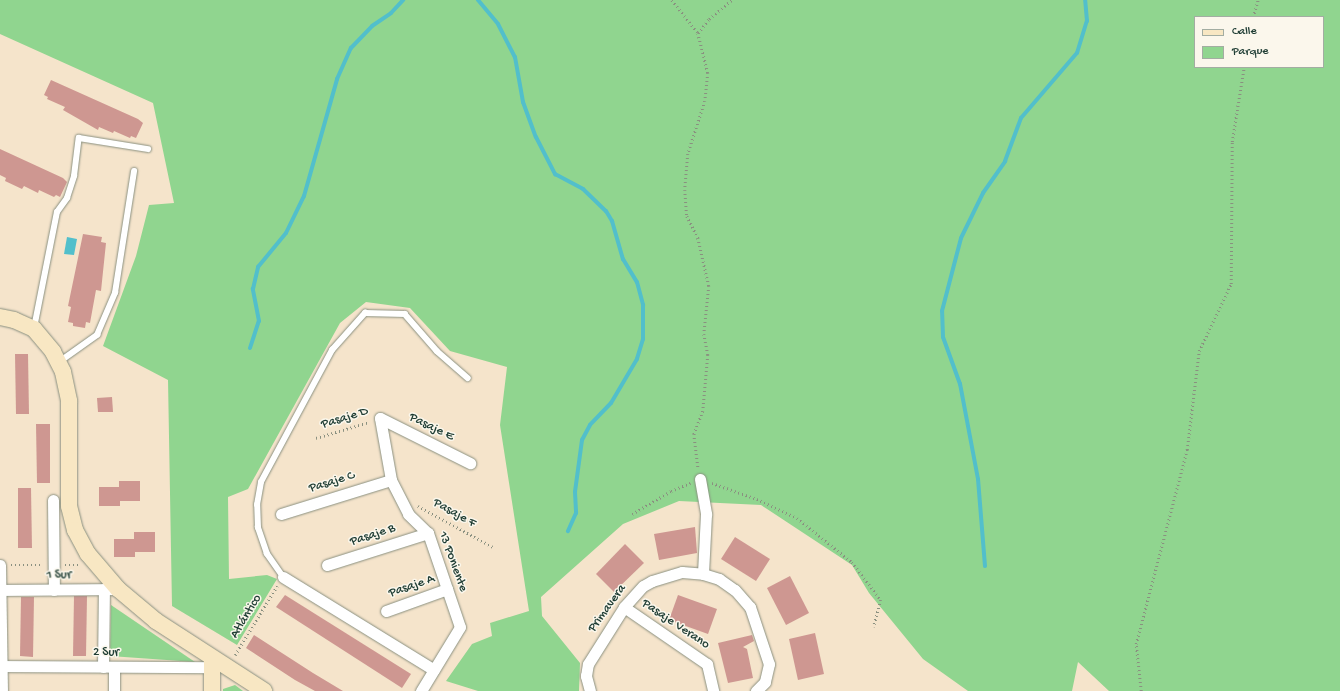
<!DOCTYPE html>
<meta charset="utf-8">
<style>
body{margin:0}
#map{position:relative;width:1340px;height:691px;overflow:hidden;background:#f5e4cb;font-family:"Gochi Hand",sans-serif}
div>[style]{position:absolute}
.green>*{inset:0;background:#90d58f}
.water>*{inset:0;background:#52bfcb}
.stream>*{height:4px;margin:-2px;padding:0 2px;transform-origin:2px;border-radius:2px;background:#52bfcb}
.building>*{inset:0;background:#ce9791}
.path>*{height:2.5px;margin-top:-1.25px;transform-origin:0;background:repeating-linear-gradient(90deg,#8a9080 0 1px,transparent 0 4px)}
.roads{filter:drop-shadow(0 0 1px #8a9080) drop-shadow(0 0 1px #8a9080)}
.lane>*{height:5.5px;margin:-2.75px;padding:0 2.75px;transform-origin:2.75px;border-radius:2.75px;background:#fff}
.street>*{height:11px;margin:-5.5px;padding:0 5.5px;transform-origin:5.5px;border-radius:5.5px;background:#fff}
.secondary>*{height:16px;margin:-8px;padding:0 8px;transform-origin:8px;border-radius:8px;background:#f8e7c3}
span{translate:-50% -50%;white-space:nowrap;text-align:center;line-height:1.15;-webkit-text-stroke:3px #fbf7ec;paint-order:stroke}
.street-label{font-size:13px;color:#1f3d34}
.legend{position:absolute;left:1194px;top:16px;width:130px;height:52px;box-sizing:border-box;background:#fbf7ec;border:1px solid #a3ada2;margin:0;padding:5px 7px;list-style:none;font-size:12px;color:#1f3d34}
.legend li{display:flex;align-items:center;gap:8px;height:20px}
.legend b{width:20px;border:1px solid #a3ada2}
</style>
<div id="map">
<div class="green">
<i style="clip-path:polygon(evenodd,0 0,1340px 0,1340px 691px,1109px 691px,1078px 662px,1072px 691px,968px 691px,923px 659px,869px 593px,852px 565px,761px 505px,679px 501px,623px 524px,541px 597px,542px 616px,580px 663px,579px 691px,478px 691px,446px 681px,472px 644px,492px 636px,490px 623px,529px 611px,500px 425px,507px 367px,450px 351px,410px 308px,366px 302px,340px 323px,248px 489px,228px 497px,229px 579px,267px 575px,277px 579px,237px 645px,172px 606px,168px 380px,103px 346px,136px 256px,149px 205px,174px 203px,153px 103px,0 34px,0 0,1195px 17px,1323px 17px,1323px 67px,1195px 67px,1195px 17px)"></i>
<i style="clip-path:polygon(111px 605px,195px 662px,110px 656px)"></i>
<i style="clip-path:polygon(235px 685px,243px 691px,223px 691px,223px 689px)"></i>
</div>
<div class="water">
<i style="clip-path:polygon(67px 237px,77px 239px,74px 255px,64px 254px)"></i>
</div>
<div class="stream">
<i style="left:478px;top:0;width:31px;rotate:50deg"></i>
<i style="left:498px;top:24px;width:37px;rotate:63deg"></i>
<i style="left:515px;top:57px;width:46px;rotate:79.9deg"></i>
<i style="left:523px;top:102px;width:37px;rotate:70deg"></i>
<i style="left:536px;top:137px;width:42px;rotate:62.8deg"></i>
<i style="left:555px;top:174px;width:32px;rotate:28deg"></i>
<i style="left:583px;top:189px;width:32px;rotate:44deg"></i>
<i style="left:606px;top:211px;width:12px;rotate:59deg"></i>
<i style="left:612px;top:221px;width:40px;rotate:74deg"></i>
<i style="left:623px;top:259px;width:27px;rotate:59deg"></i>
<i style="left:637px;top:282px;width:24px;rotate:75deg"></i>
<i style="left:643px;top:305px;width:34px;rotate:90deg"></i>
<i style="left:643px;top:339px;width:21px;rotate:107deg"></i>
<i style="left:637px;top:359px;width:51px;rotate:120.6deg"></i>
<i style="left:611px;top:403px;width:30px;rotate:134deg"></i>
<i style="left:590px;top:425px;width:17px;rotate:118deg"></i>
<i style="left:582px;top:440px;width:52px;rotate:97.7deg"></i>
<i style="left:575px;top:492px;width:21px;rotate:87deg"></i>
<i style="left:576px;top:513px;width:20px;rotate:114deg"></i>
<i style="left:250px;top:348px;width:28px;rotate:-72deg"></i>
<i style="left:259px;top:321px;width:33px;rotate:-101deg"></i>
<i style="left:253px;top:289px;width:23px;rotate:-77deg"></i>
<i style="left:258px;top:267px;width:44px;rotate:-50.5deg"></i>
<i style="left:286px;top:233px;width:41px;rotate:-64.1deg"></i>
<i style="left:304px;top:196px;width:122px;rotate:-74.2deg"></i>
<i style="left:337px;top:79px;width:34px;rotate:-66deg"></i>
<i style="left:351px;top:48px;width:30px;rotate:-46deg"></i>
<i style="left:372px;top:26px;width:23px;rotate:-34deg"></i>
<i style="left:391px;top:13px;width:18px;rotate:-47deg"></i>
<i style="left:985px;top:566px;width:87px;rotate:-94.6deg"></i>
<i style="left:978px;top:479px;width:97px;rotate:-100.7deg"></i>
<i style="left:960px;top:384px;width:50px;rotate:-109.9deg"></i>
<i style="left:943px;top:337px;width:26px;rotate:-92deg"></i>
<i style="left:942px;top:311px;width:75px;rotate:-75.4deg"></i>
<i style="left:961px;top:238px;width:50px;rotate:-63.9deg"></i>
<i style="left:983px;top:193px;width:39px;rotate:-55deg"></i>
<i style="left:1005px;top:161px;width:46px;rotate:-69.6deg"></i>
<i style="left:1021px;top:118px;width:86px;rotate:-49.3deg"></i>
<i style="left:1077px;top:53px;width:34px;rotate:-73deg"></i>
<i style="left:1087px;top:21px;width:21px;rotate:-95deg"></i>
</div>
<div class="building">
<i style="clip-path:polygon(51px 80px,138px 119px,143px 123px,136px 138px,131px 136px,130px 138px,114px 131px,113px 133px,99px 127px,98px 130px,63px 110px,65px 107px,47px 99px,48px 97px,44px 95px)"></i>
<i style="clip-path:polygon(0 149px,63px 178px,67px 182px,60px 197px,56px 195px,54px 197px,39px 190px,38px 193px,24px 186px,22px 189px,5px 181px,6px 178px,0 175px)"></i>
<i style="clip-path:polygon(83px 234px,102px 237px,101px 242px,106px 243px,101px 291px,96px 290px,90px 323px,86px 322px,85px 328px,73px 326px,73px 323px,68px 322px,71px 307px,68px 306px)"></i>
<i style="clip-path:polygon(15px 354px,28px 354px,29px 414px,16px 414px)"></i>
<i style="clip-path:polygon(112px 397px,113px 412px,98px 412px,97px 398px)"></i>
<i style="clip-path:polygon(36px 424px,50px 424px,50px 483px,37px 483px)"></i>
<i style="clip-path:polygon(119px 481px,140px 481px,140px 501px,120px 501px,120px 506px,99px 506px,99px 487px,119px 487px)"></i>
<i style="clip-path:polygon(18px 488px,31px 488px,32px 548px,18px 548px)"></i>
<i style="clip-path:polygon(695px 527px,697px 553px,659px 560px,654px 534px)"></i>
<i style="clip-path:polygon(134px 532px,155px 532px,155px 552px,135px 552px,135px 557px,114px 557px,114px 539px,134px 539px)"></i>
<i style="clip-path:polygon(735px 537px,770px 559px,756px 581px,721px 559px)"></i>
<i style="clip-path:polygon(625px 544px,644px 563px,614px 592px,596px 574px)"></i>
<i style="clip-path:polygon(790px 576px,809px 613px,786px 625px,767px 588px)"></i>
<i style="clip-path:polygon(285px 595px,411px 674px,402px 688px,276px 607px)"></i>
<i style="clip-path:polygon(678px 595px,717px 609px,708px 634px,669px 620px)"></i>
<i style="clip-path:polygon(74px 596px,87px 596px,86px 656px,73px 656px)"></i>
<i style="clip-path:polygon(21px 597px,34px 597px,33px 657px,20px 656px)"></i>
<i style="clip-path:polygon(815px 633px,824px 674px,798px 680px,789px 639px)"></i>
<i style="clip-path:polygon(254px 635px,313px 673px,343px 691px,315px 691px,295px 680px,246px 648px)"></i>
<i style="clip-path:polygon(752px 635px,754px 641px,743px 647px,747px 649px,753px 678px,728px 683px,718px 643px)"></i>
</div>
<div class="path">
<i style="left:672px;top:0;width:42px;rotate:51.8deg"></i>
<i style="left:698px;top:33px;width:41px;rotate:76deg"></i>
<i style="left:708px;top:73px;width:28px;rotate:96deg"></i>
<i style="left:705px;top:101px;width:56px;rotate:107.8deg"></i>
<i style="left:688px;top:154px;width:36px;rotate:95deg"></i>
<i style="left:685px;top:190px;width:26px;rotate:86deg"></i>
<i style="left:687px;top:216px;width:25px;rotate:63deg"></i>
<i style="left:698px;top:238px;width:49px;rotate:77.1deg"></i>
<i style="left:709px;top:286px;width:48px;rotate:95.9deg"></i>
<i style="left:704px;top:334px;width:21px;rotate:79deg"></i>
<i style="left:708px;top:355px;width:56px;rotate:95.1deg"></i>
<i style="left:703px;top:411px;width:25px;rotate:111deg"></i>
<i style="left:694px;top:434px;width:35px;rotate:83deg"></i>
<i style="left:1253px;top:17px;width:18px;rotate:-74deg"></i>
<i style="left:698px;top:33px;width:18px;rotate:-52deg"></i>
<i style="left:709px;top:19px;width:30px;rotate:-40deg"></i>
<i style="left:316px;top:438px;width:55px;rotate:-16.8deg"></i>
<i style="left:712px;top:483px;width:48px;rotate:19.6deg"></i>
<i style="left:757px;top:499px;width:44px;rotate:25.4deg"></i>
<i style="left:797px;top:518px;width:70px;rotate:38.7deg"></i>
<i style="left:852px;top:562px;width:48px;rotate:52.7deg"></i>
<i style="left:881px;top:600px;width:28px;rotate:105deg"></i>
<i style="left:418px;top:506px;width:85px;rotate:28.7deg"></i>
<i style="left:632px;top:514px;width:45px;rotate:-30.5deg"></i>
<i style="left:671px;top:491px;width:21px;rotate:-23deg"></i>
<i style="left:11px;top:565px;width:31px"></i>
<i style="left:65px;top:565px;width:13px"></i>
<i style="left:235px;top:655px;width:81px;rotate:-58.7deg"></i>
<i style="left:1141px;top:691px;width:47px;rotate:-96.1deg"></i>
<i style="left:1136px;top:644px;width:201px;rotate:-75.3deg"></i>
<i style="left:1187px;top:450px;width:100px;rotate:-83.1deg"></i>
<i style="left:1199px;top:351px;width:74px;rotate:-64.5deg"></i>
<i style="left:1231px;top:284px;width:142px;rotate:-89.6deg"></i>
<i style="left:1232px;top:142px;width:76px;rotate:-80.9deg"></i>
</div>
<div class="roads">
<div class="lane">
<i style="left:34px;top:328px;width:118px;rotate:-78.8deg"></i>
<i style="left:57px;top:212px;width:17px;rotate:-54deg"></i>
<i style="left:67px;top:198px;width:23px;rotate:-72deg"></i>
<i style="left:74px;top:176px;width:38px;rotate:-83deg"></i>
<i style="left:79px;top:138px;width:70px;rotate:9.1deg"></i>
<i style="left:59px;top:362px;width:47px;rotate:-35.4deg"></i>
<i style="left:97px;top:335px;width:46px;rotate:-66.8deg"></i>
<i style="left:115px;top:293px;width:123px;rotate:-81.1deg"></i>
<i style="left:283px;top:577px;width:28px;rotate:-125deg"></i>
<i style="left:267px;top:554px;width:28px;rotate:-109deg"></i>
<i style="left:258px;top:528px;width:23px;rotate:-92deg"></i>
<i style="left:257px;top:505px;width:23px;rotate:-80deg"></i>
<i style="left:261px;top:482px;width:150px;rotate:-61.7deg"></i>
<i style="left:332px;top:350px;width:50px;rotate:-48.3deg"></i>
<i style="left:365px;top:313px;width:40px;rotate:1.4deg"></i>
<i style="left:405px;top:314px;width:49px;rotate:49.1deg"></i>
<i style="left:437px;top:351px;width:41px;rotate:41.1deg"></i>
</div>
<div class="street">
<i style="left:380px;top:418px;width:63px;rotate:79.9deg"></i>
<i style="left:391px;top:480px;width:38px;rotate:63deg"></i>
<i style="left:408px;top:514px;width:28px;rotate:44deg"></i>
<i style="left:428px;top:533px;width:99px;rotate:71.2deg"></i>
<i style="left:460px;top:627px;width:75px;rotate:121.4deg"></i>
<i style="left:380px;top:418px;width:101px;rotate:26.6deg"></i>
<i style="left:700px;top:479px;width:36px;rotate:80deg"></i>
<i style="left:706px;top:514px;width:60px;rotate:92.9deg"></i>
<i style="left:53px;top:500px;width:90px;rotate:89.4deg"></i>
<i style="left:281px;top:514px;width:115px;rotate:-17.2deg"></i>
<i style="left:0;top:565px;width:126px;rotate:89.1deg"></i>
<i style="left:327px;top:565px;width:106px;rotate:-17.6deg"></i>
<i style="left:283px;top:577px;width:177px;rotate:31.6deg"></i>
<i style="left:1px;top:590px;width:117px;rotate:-0.5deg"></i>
<i style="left:624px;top:607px;width:101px;rotate:34.5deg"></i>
<i style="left:707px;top:664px;width:28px;rotate:77deg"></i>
<i style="left:386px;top:611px;width:65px;rotate:-19.8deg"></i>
<i style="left:0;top:666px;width:212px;rotate:0.3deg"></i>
<i style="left:103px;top:667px;width:78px;rotate:-89.3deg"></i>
<i style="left:114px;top:691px;width:24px;rotate:-90deg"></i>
<i style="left:590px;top:691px;width:16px;rotate:-105deg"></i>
<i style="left:586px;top:676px;width:12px;rotate:-81deg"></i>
<i style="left:588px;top:664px;width:67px;rotate:-57.7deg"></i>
<i style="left:624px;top:607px;width:28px;rotate:-48deg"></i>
<i style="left:643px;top:586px;width:10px;rotate:-29deg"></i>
<i style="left:652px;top:581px;width:31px;rotate:-17deg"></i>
<i style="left:682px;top:572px;width:21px;rotate:5deg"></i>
<i style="left:703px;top:574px;width:17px;rotate:17deg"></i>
<i style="left:719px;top:579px;width:19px;rotate:35deg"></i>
<i style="left:735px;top:590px;width:23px;rotate:49deg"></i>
<i style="left:750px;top:607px;width:60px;rotate:71.6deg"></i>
<i style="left:769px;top:664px;width:18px;rotate:103deg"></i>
<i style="left:765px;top:682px;width:13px;rotate:135deg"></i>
</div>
<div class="secondary">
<i style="left:0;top:317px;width:14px;rotate:12deg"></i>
<i style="left:14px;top:320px;width:22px;rotate:24deg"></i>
<i style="left:34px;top:329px;width:30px;rotate:50deg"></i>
<i style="left:53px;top:352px;width:22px;rotate:63deg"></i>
<i style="left:63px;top:372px;width:30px;rotate:78deg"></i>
<i style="left:69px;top:401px;width:105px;rotate:90deg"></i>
<i style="left:69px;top:506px;width:25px;rotate:76deg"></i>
<i style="left:75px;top:530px;width:27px;rotate:62deg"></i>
<i style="left:88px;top:554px;width:46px;rotate:49.4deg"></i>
<i style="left:118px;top:589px;width:50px;rotate:40.1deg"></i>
<i style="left:156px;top:621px;width:129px;rotate:32.9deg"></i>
<i style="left:212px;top:691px;width:32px;rotate:-90deg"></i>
</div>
</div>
<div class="street-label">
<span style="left:345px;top:419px;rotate:-17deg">Pasaje D</span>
<span style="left:431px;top:428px;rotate:26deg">Pasaje E</span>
<span style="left:332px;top:483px;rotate:-17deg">Pasaje C</span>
<span style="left:454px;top:514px;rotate:29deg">Pasaje F</span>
<span style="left:373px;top:536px;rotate:-18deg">Pasaje B</span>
<span style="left:452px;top:562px;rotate:70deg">13 Poniente</span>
<span style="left:59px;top:576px;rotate:-1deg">1 Sur</span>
<span style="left:412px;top:587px;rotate:-19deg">Pasaje A</span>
<span style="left:608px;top:609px;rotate:-54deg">Primavera</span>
<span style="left:247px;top:617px;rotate:-59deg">Atlántico</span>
<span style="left:675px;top:625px;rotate:34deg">Pasaje Verano</span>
<span style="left:106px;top:653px">2 Sur</span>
</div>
<ul class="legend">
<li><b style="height:5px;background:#f8e7c3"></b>Calle</li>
<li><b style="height:11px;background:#90d58f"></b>Parque</li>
</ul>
</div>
